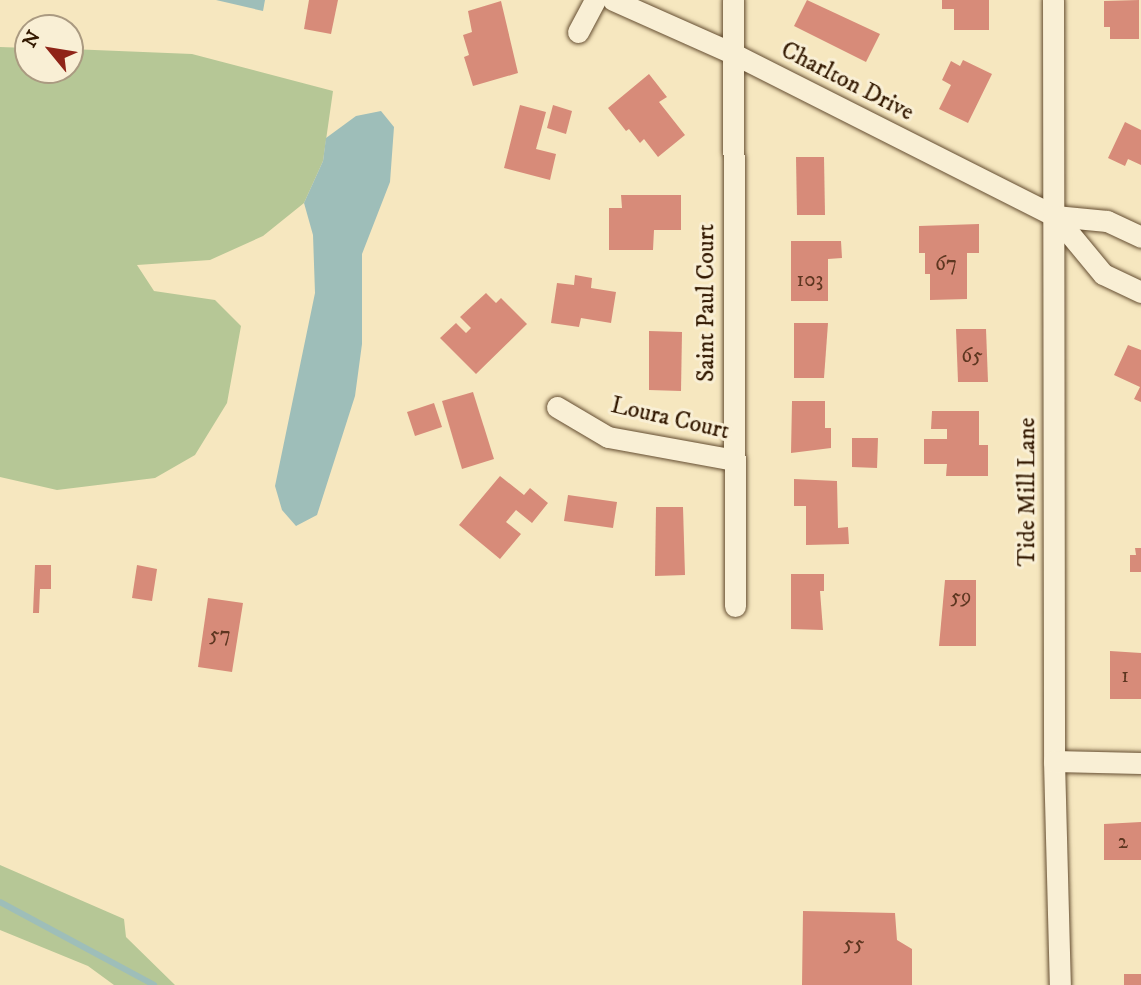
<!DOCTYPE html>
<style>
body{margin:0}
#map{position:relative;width:1141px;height:985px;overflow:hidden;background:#f6e7bf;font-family:"IM FELL DW Pica",serif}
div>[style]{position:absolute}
.green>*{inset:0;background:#b6c796}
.water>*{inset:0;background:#9ebeb9}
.stream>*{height:6px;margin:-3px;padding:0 3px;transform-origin:3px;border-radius:3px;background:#9ebeb9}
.building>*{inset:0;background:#d78b79}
.roads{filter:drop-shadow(0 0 2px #644d31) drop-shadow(0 0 2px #644d31)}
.minor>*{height:21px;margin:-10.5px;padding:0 10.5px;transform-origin:10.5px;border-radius:10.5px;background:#f9efd5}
span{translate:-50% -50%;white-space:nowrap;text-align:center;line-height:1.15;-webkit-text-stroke:6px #f9efd5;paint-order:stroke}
.number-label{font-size:21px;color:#5d3620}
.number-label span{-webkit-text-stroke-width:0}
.street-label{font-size:24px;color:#341a02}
.north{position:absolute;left:14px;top:14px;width:70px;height:70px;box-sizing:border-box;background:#f9efd5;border:2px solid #aa9a81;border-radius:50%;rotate:300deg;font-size:19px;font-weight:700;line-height:28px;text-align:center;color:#341a02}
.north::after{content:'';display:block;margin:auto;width:24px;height:32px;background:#8f2418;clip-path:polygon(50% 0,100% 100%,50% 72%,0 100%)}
</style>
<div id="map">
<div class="green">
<i style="clip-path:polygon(0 47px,28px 48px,28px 70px,70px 70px,70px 49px,192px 54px,333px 91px,323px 161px,304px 203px,263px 236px,210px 260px,137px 265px,154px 291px,215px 300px,241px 326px,227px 403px,195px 455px,155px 478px,57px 490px,0 477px)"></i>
<i style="clip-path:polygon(0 865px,124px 919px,126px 937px,175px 985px,114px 985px,88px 966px,0 930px)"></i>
</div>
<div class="water">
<i style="clip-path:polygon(216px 0,265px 0,263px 11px)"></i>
<i style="clip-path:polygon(381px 111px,394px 127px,390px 182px,362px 254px,362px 344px,355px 396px,317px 515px,296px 526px,282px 510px,275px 486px,315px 293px,313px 235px,304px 203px,323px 161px,326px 138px,356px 116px)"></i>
</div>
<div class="stream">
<i style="left:0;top:902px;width:175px;rotate:28.3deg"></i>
</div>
<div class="building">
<i style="clip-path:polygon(309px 0,338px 0,331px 34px,304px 29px)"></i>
<i style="clip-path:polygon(807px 0,880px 34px,866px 62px,794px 26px)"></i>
<i style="clip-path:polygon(942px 0,989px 0,989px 30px,954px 30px,954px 9px,942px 9px)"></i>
<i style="clip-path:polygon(1139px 0,1139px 39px,1110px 39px,1110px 27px,1104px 27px,1104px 1px)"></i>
<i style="clip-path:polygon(501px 1px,518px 73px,473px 86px,464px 57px,469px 55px,463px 35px,472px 32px,468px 11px)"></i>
<i style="clip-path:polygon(963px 60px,992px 74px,968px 123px,939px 109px,951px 85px,942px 80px,951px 61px,960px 66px)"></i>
<i style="clip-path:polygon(649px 74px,667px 97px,659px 102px,685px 135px,658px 157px,644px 139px,640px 143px,629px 129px,626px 131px,608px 108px)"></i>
<i style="clip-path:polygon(520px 105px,546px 112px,536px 149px,556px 154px,550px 180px,504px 168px)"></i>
<i style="clip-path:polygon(553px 105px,572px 111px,566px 134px,547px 128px)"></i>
<i style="clip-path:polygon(1125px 122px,1141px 130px,1141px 165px,1128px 159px,1125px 166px,1108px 158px)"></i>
<i style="clip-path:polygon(796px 157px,824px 157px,825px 215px,797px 215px)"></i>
<i style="clip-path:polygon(621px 195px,681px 195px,681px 230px,654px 230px,653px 250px,609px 250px,609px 208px,622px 208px)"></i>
<i style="clip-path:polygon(979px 224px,979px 253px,967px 253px,967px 299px,930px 300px,930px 274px,925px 274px,925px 253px,919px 253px,919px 226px)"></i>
<i style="clip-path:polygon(791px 241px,841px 241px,842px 258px,828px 259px,828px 301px,791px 301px)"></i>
<i style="clip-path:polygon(575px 275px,592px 278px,591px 288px,616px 292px,611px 323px,581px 318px,579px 327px,551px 323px,557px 283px,574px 285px)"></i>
<i style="clip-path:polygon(486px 293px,496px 303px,501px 298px,527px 324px,476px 374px,440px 338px,456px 323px,466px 333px,471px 328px,460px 317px)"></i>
<i style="clip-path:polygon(794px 323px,828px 323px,824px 378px,794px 378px)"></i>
<i style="clip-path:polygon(956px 329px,986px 329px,988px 382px,958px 382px)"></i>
<i style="clip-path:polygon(649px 331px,682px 332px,681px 391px,649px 390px)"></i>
<i style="clip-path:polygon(1128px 345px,1141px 350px,1141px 402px,1134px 399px,1140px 387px,1114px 375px)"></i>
<i style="clip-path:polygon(473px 392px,494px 459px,462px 469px,442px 401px)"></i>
<i style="clip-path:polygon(792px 401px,825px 401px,825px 428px,831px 428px,831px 448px,791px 453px)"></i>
<i style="clip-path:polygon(434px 403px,442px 427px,415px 436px,407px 412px)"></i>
<i style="clip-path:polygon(932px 411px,979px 411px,979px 445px,988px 445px,988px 476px,946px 476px,947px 464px,924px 464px,924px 439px,947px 439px,947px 429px,931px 429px)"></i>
<i style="clip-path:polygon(852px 438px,878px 438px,877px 468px,852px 467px)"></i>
<i style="clip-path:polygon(500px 476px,524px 495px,530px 488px,548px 503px,532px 523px,516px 510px,506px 522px,521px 534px,500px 559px,459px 525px)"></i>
<i style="clip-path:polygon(794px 479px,837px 481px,838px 528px,848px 527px,849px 544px,806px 545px,806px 506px,794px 506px)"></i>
<i style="clip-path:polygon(568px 495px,617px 502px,613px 528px,564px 521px)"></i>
<i style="clip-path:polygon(656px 507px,683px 507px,685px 575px,655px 576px)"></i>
<i style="clip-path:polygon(1135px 548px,1141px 548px,1141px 572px,1130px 572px,1130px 555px,1136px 555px)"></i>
<i style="clip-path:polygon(35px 565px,51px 565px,51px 589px,40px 589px,39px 613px,33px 613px)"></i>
<i style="clip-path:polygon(137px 565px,157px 569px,152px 601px,132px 598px)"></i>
<i style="clip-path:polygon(791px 574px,824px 574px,824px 591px,820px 591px,823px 630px,791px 629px)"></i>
<i style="clip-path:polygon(945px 580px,976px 580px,976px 646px,939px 646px)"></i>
<i style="clip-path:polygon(208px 598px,243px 603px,232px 672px,198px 667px)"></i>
<i style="clip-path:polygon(1110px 651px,1141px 653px,1141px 699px,1110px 699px)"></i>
<i style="clip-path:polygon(1141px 822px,1141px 860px,1104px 860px,1104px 824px)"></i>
<i style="clip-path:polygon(803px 911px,895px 913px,897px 940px,912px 949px,912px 985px,802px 985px)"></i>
<i style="clip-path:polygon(1124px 974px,1141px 974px,1141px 985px,1124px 985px)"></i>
</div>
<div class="roads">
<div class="minor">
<i style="left:613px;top:0;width:130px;rotate:24deg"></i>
<i style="left:732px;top:53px;width:362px;rotate:26.8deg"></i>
<i style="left:1055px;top:216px;width:52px;rotate:5.5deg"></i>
<i style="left:1107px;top:221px;width:38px;rotate:25deg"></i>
<i style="left:733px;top:0;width:606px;rotate:89.81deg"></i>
<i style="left:1053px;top:0;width:761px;rotate:89.92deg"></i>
<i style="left:1054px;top:761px;width:224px;rotate:88.5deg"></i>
<i style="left:578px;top:32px;width:36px;rotate:-62deg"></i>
<i style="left:1055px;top:216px;width:75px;rotate:50.4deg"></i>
<i style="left:1103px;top:274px;width:42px;rotate:25.3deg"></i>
<i style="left:557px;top:407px;width:59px;rotate:30.5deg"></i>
<i style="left:608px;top:437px;width:128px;rotate:10.3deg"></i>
<i style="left:1054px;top:761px;width:87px;rotate:1.3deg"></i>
</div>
</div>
<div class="number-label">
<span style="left:946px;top:264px">67</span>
<span style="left:810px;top:280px">103</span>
<span style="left:972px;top:356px">65</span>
<span style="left:961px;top:597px">59</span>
<span style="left:220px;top:635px">57</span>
<span style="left:1125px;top:676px">1</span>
<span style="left:1123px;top:842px">2</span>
<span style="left:854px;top:944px">55</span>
</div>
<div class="street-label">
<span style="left:847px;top:82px;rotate:27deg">Charlton Drive</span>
<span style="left:707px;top:303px;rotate:-90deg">Saint Paul Court</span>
<span style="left:670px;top:419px;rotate:13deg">Loura Court</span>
<span style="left:1028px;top:492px;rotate:-90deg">Tide Mill Lane</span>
</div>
<div class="north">N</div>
</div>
